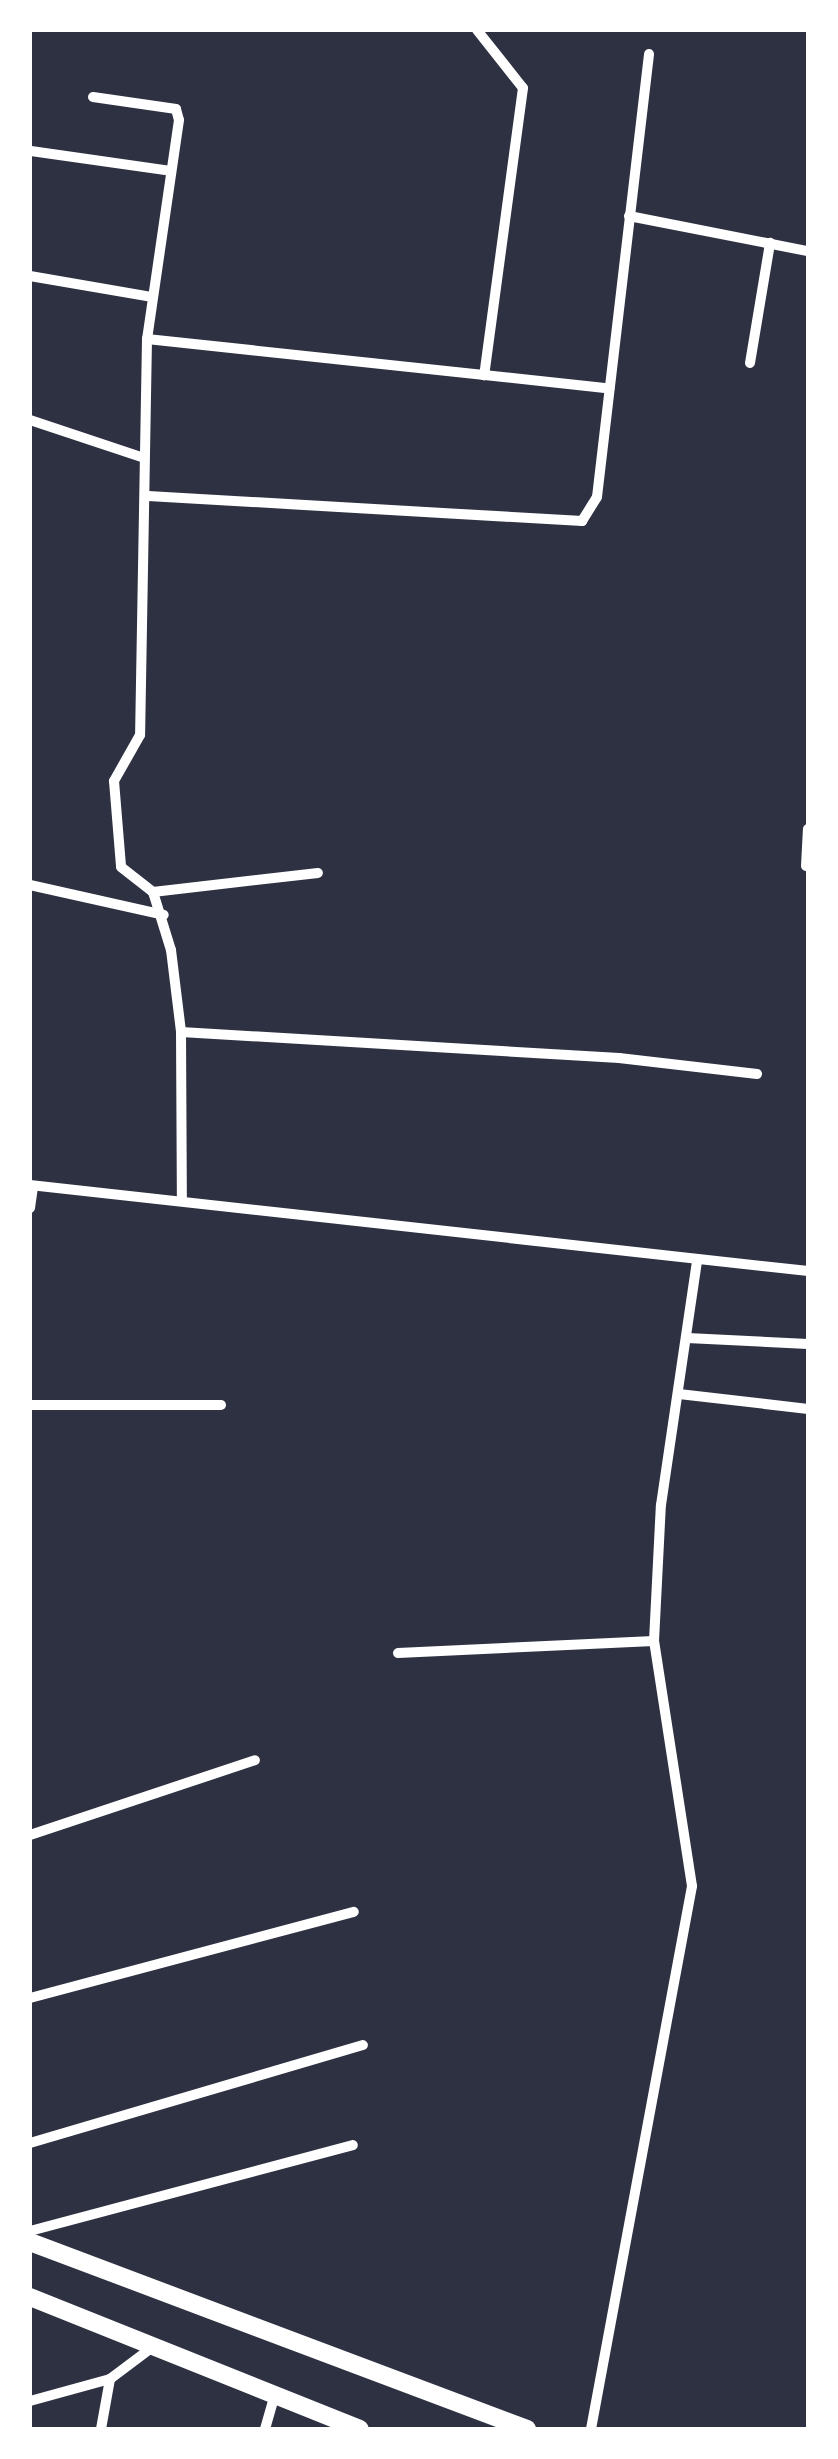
<!DOCTYPE html>
<style>
body{margin:0}
#map{position:relative;width:838px;height:2459px;overflow:hidden;background:#2d3142;font-family:Cabin,sans-serif}
div>[style]{position:absolute}
.minor>*{height:10px;margin:-5px;padding:0 5px;transform-origin:5px;border-radius:5px;background:#fff}
.tertiary>*{height:18px;margin:-9px;padding:0 9px;transform-origin:9px;border-radius:9px;background:#fff}
span{translate:-50% -50%;white-space:nowrap;text-align:center;line-height:1.15;-webkit-text-stroke:8px #fff;paint-order:stroke}
.frame{position:absolute;inset:0;border:32px solid #fff;pointer-events:none}
</style>
<div id="map">
<div class="minor">
<i style="left:477px;top:30px;width:74px;rotate:51.6deg"></i>
<i style="left:523px;top:88px;width:290px;rotate:97.7deg"></i>
<i style="left:93px;top:97px;width:84px;rotate:8.2deg"></i>
<i style="left:176px;top:109px;width:11px;rotate:75deg"></i>
<i style="left:179px;top:120px;width:221px;rotate:98.3deg"></i>
<i style="left:147px;top:339px;width:396px;rotate:91deg"></i>
<i style="left:140px;top:735px;width:53px;rotate:119.5deg"></i>
<i style="left:114px;top:781px;width:86px;rotate:85.3deg"></i>
<i style="left:121px;top:867px;width:41px;rotate:38deg"></i>
<i style="left:153px;top:892px;width:61px;rotate:72.8deg"></i>
<i style="left:171px;top:950px;width:83px;rotate:83deg"></i>
<i style="left:181px;top:1032px;width:165px;rotate:89.7deg"></i>
<i style="left:31px;top:151px;width:141px;rotate:8.1deg"></i>
<i style="left:629px;top:216px;width:182px;rotate:11.1deg"></i>
<i style="left:30px;top:276px;width:123px;rotate:9.8deg"></i>
<i style="left:147px;top:339px;width:465px;rotate:6.1deg"></i>
<i style="left:750px;top:363px;width:122px;rotate:-80.5deg"></i>
<i style="left:30px;top:420px;width:120px;rotate:18.4deg"></i>
<i style="left:148px;top:496px;width:435px;rotate:3.3deg"></i>
<i style="left:582px;top:521px;width:28px;rotate:-58deg"></i>
<i style="left:597px;top:497px;width:446px;rotate:-83.3deg"></i>
<i style="left:806px;top:866px;width:37px;rotate:-87deg"></i>
<i style="left:30px;top:885px;width:137px;rotate:12.6deg"></i>
<i style="left:153px;top:892px;width:166px;rotate:-6.6deg"></i>
<i style="left:181px;top:1032px;width:439px;rotate:3.4deg"></i>
<i style="left:619px;top:1058px;width:139px;rotate:6.6deg"></i>
<i style="left:30px;top:1185px;width:783px;rotate:6.31deg"></i>
<i style="left:30px;top:1208px;width:22px;rotate:-82deg"></i>
<i style="left:687px;top:1338px;width:121px;rotate:2.8deg"></i>
<i style="left:679px;top:1394px;width:130px;rotate:6.6deg"></i>
<i style="left:30px;top:1405px;width:191px"></i>
<i style="left:398px;top:1653px;width:256px;rotate:-2.7deg"></i>
<i style="left:30px;top:1835px;width:237px;rotate:-18.4deg"></i>
<i style="left:30px;top:1998px;width:335px;rotate:-14.9deg"></i>
<i style="left:30px;top:2143px;width:347px;rotate:-16.4deg"></i>
<i style="left:30px;top:2231px;width:334px;rotate:-14.9deg"></i>
<i style="left:30px;top:2401px;width:83px;rotate:-15.4deg"></i>
<i style="left:110px;top:2379px;width:55px;rotate:-36.9deg"></i>
<i style="left:101px;top:2429px;width:51px;rotate:-79.8deg"></i>
<i style="left:265px;top:2429px;width:35px;rotate:-74deg"></i>
<i style="left:591px;top:2429px;width:552px;rotate:-79.46deg"></i>
<i style="left:692px;top:1886px;width:248px;rotate:-98.8deg"></i>
<i style="left:654px;top:1641px;width:136px;rotate:-87.1deg"></i>
<i style="left:661px;top:1505px;width:248px;rotate:-81.6deg"></i>
</div>
<div class="tertiary">
<i style="left:30px;top:2242px;width:531px;rotate:20.62deg"></i>
<i style="left:30px;top:2297px;width:355px;rotate:21.8deg"></i>
</div>
<div class="frame"></div>
</div>
